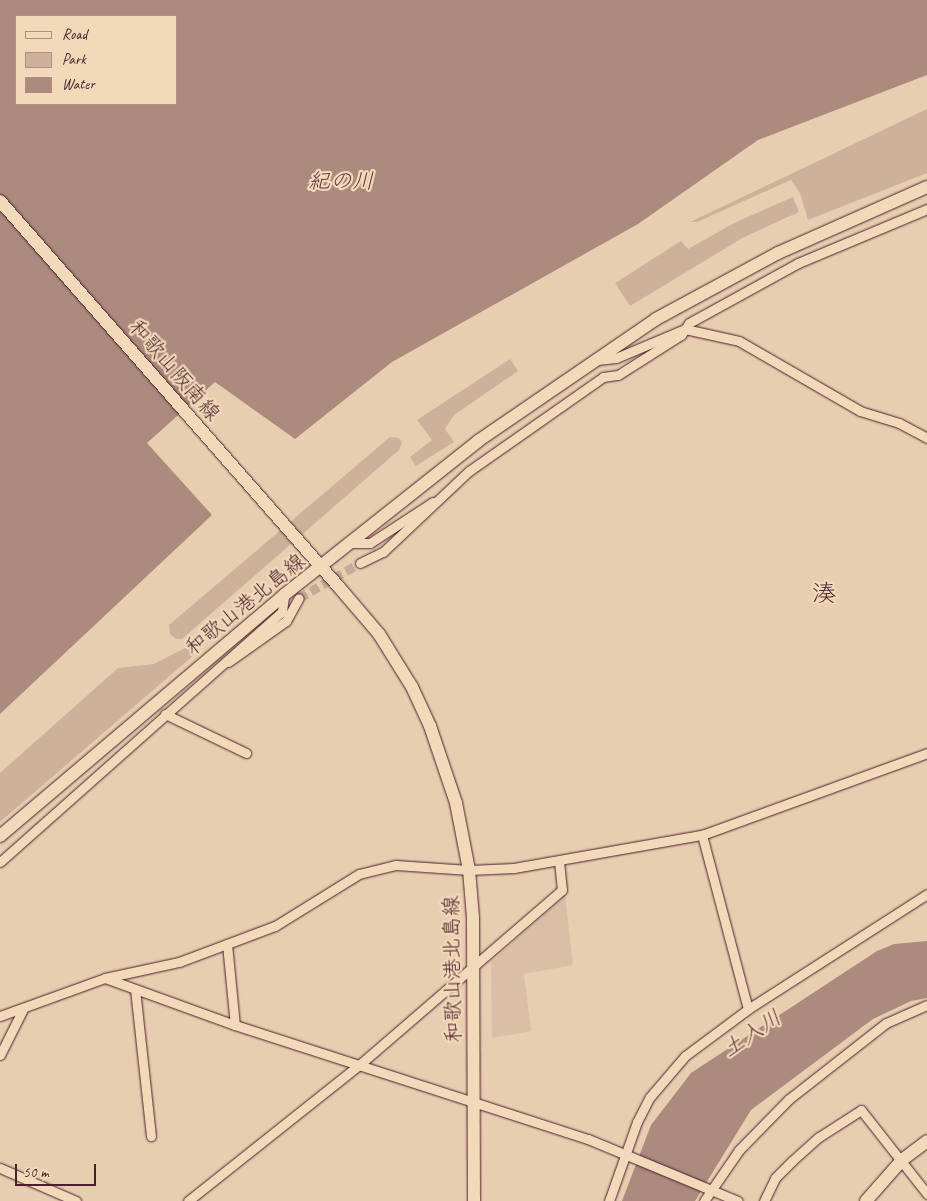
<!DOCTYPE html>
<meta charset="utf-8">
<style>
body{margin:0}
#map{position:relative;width:927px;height:1201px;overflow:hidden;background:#e8ceb1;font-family:Caveat,"Klee One",sans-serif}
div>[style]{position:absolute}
.built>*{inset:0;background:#dabfa6}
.green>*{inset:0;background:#ceb19b}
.water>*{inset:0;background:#ac8a7e}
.street-tunnel>*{height:9px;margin-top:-4.5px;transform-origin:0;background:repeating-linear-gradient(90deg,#c8ab96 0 9px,transparent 0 13.5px)}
.roads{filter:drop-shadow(0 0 1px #4a1f2b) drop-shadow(0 0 1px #4a1f2b)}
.street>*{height:9px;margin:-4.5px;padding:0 4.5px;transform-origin:4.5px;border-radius:4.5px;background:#f2d9ba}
.secondary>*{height:12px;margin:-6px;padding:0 6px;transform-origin:6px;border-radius:6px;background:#f2d9ba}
span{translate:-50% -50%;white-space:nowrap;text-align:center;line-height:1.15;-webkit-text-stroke:4.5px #f2d9ba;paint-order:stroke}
.street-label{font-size:21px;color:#4a1f2b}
.water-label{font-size:22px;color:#623a40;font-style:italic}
.quarter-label{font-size:24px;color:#4a1f2b}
.legend{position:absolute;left:15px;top:15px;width:162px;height:90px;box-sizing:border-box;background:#f2d9ba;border:1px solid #af8f81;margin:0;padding:6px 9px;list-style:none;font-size:15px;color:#4a1f2b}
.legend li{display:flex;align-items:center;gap:10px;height:25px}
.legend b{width:25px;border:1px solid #af8f81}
.scale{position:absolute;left:15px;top:1164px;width:81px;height:22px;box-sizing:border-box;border:2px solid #4a1f2b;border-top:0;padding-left:6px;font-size:15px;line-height:18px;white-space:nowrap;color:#4a1f2b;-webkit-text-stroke:4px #f2d9ba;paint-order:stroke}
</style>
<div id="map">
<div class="built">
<i style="clip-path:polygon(565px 895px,573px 965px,524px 974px,531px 1031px,492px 1038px,491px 962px)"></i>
</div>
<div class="green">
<i style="clip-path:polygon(927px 109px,927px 173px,808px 220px,800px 193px,791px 180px,697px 222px,690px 222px)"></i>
<i style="clip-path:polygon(793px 197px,799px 212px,744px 237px,630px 306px,615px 283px,681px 241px,688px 249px,736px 222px)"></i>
<i style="clip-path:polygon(510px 359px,518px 371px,454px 415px,445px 429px,454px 442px,416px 466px,410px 457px,432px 440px,417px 420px)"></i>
<i style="clip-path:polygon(390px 437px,399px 438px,402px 443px,399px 450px,182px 639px,176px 639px,170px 634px,169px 625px)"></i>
<i style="clip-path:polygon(187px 647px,194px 655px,0 822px,0 773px,118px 668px,154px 664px)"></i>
</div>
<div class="water">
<i style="clip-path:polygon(evenodd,0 0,927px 0,927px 75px,758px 140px,638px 224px,392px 362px,295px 439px,215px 382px,147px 443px,212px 515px,0 714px,0 0,16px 16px,176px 16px,176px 104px,16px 104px,16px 16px)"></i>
<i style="clip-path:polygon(927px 941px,927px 998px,911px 1001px,873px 1019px,751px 1110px,695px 1201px,622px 1201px,651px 1125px,691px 1073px,877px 951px,894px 944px)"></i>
</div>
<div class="street-tunnel">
<i style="left:299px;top:598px;width:70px;rotate:-29.8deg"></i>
</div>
<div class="roads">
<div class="street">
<i style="left:597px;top:360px;width:19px;rotate:-6deg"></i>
<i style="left:616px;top:358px;width:75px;rotate:-22.8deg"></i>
<i style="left:685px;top:329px;width:55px;rotate:12.5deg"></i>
<i style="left:739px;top:341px;width:140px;rotate:30deg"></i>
<i style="left:860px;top:411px;width:41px;rotate:17.1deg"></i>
<i style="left:899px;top:423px;width:32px;rotate:28deg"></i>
<i style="left:350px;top:543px;width:20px"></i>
<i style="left:370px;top:543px;width:75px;rotate:-33.1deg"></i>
<i style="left:360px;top:563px;width:25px;rotate:-26deg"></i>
<i style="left:383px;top:552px;width:118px;rotate:-43.3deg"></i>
<i style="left:469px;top:471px;width:164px;rotate:-35deg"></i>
<i style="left:603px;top:377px;width:15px;rotate:-8deg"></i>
<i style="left:618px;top:375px;width:75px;rotate:-32.4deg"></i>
<i style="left:681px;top:335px;width:14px;rotate:-56deg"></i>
<i style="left:689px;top:323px;width:124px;rotate:-28.8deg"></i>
<i style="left:798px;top:263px;width:140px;rotate:-22.7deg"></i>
<i style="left:228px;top:662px;width:71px;rotate:-35.3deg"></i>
<i style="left:286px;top:621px;width:26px;rotate:-61deg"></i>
<i style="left:165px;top:714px;width:90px;rotate:25.7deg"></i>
<i style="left:702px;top:835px;width:180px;rotate:75.2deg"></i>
<i style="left:0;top:862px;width:377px;rotate:-41.6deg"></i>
<i style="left:282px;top:612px;width:17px;rotate:-83deg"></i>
<i style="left:227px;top:944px;width:81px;rotate:84.4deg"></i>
<i style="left:105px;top:978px;width:138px;rotate:19.9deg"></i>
<i style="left:235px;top:1025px;width:371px;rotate:17.9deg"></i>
<i style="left:588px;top:1139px;width:162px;rotate:22.5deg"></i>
<i style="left:135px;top:989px;width:148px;rotate:83.8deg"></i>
<i style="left:0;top:1016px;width:112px;rotate:-19.9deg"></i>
<i style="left:105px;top:978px;width:76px;rotate:-12.2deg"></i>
<i style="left:179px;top:962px;width:103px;rotate:-20.6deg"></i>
<i style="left:275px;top:926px;width:99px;rotate:-31.8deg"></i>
<i style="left:359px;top:874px;width:38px;rotate:-14deg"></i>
<i style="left:396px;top:865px;width:73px;rotate:3.9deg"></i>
<i style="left:469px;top:870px;width:45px;rotate:-2.5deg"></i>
<i style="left:514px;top:868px;width:191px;rotate:-10deg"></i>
<i style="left:702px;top:835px;width:239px;rotate:-20deg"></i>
<i style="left:0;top:1055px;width:51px;rotate:-63.4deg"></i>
<i style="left:0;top:1168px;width:83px;rotate:23.5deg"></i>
<i style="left:188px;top:1201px;width:217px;rotate:-38.5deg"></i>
<i style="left:358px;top:1066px;width:269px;rotate:-40.8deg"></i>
<i style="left:562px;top:890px;width:28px;rotate:-96deg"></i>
<i style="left:609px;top:1201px;width:84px;rotate:-70.5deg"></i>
<i style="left:637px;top:1122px;width:28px;rotate:-63deg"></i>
<i style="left:650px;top:1097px;width:54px;rotate:-49.5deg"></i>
<i style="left:685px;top:1056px;width:79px;rotate:-36.7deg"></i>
<i style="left:748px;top:1009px;width:213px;rotate:-32.7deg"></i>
<i style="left:704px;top:1201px;width:62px;rotate:-55.5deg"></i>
<i style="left:739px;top:1150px;width:71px;rotate:-45.6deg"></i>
<i style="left:789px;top:1099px;width:123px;rotate:-38.1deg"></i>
<i style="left:886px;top:1023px;width:45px;rotate:-23.7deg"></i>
<i style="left:764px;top:1201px;width:25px;rotate:-64deg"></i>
<i style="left:775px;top:1178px;width:24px;rotate:-45deg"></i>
<i style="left:792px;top:1161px;width:36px;rotate:-42deg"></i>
<i style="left:819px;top:1137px;width:50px;rotate:-32.7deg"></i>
<i style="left:861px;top:1110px;width:107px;rotate:51.8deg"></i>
</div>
<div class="secondary">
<i style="left:0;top:201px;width:512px;rotate:48.72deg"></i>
<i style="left:338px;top:586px;width:63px;rotate:49.5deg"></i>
<i style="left:379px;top:634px;width:62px;rotate:58.1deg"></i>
<i style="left:412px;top:687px;width:43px;rotate:65.2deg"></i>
<i style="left:430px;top:726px;width:81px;rotate:71.3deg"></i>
<i style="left:456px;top:803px;width:68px;rotate:79deg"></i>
<i style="left:469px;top:870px;width:48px;rotate:85.2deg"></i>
<i style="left:473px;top:918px;width:283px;rotate:89.8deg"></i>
<i style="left:0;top:836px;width:372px;rotate:-40.3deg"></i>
<i style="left:284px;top:595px;width:248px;rotate:-38.4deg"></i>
<i style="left:478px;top:441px;width:216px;rotate:-34.4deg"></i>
<i style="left:656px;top:319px;width:139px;rotate:-28.4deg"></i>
<i style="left:778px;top:253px;width:163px;rotate:-23.9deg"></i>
<i style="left:866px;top:1201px;width:55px;rotate:-48.7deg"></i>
<i style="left:902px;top:1160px;width:31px;rotate:-37deg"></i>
</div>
</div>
<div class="street-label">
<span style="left:175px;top:370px;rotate:49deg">和歌山阪南線</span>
<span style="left:245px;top:604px;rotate:-39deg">和歌山港北島線</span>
<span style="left:452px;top:969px;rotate:-91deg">和歌山港北島線</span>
</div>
<div class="water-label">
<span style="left:341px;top:182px">紀の川</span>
<span style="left:752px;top:1034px;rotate:-34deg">土入川</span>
</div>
<div class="quarter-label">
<span style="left:824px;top:594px">湊</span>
</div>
<ul class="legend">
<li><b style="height:6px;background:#f2d9ba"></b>Road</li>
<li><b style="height:14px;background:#ceb19b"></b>Park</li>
<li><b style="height:14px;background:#ac8a7e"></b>Water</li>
</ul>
<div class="scale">50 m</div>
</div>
